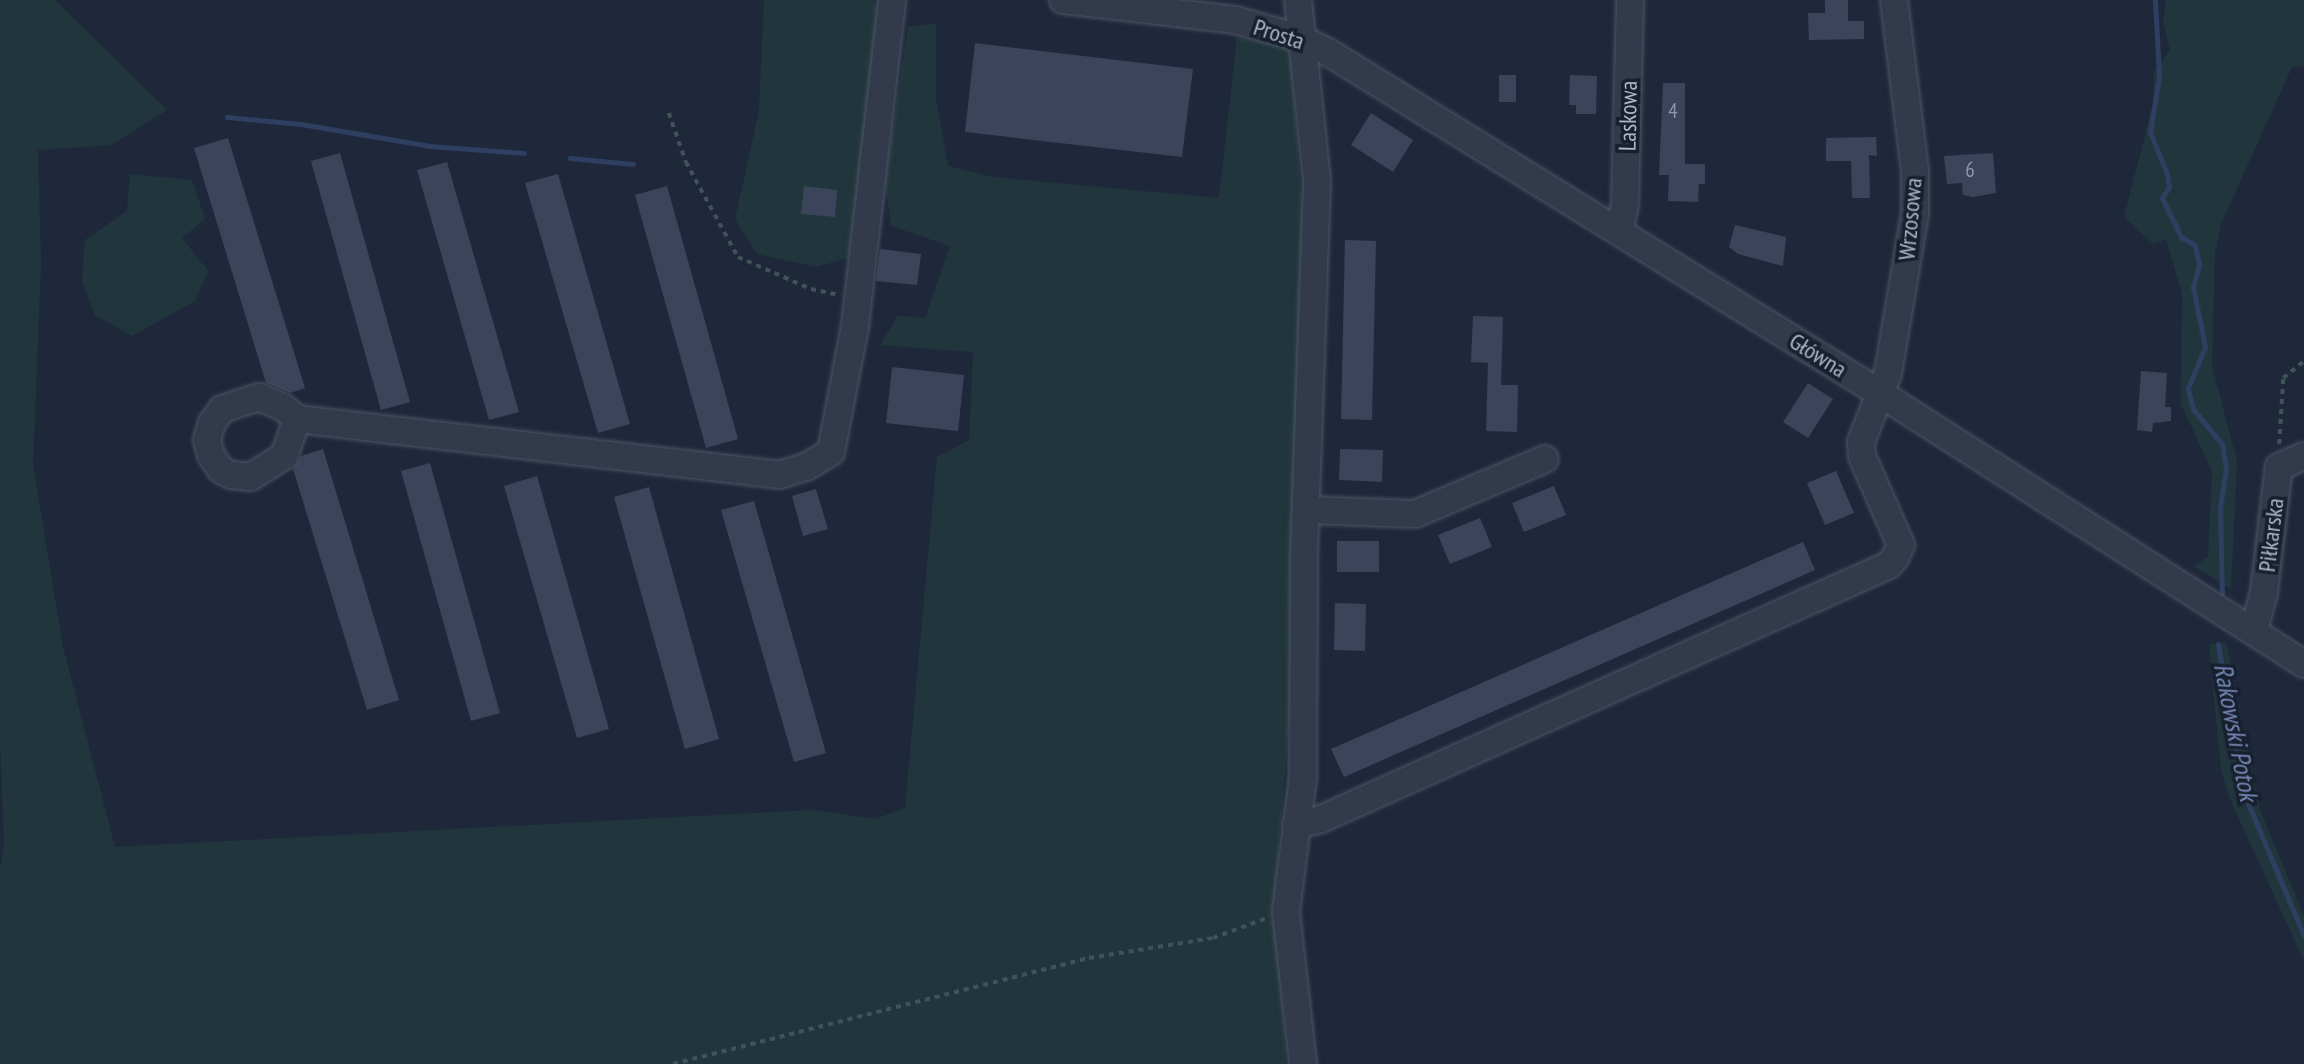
<!DOCTYPE html>
<meta charset="utf-8">
<style>
body{margin:0}
#map{position:relative;width:2304px;height:1064px;overflow:hidden;background:#1f283b;font-family:"PT Sans Narrow",sans-serif}
div>[style]{position:absolute}
.green>*{inset:0;background:#21363c}
.stream>*{height:5px;margin:-2.5px;padding:0 2.5px;transform-origin:2.5px;border-radius:2.5px;background:#2f3f62}
.building>*{inset:0;background:#3b445b}
.path>*{height:3.5px;margin-top:-1.75px;transform-origin:0;background:repeating-linear-gradient(90deg,#3f5359 0 5px,transparent 0 10px)}
.roads{filter:drop-shadow(0 0 2px #4d5566) drop-shadow(0 0 2px #4d5566)}
.minor>*{height:26px;margin:-13px;padding:0 13px;transform-origin:13px;border-radius:13px;background:#333a4b}
span{translate:-50% -50%;white-space:nowrap;text-align:center;line-height:1.15;-webkit-text-stroke:7px #18202f;paint-order:stroke}
.number-label{font-size:21px;color:#9099ac}
.number-label span{-webkit-text-stroke-width:0}
.street-label{font-size:24px;color:#adb5c7}
.water-label{font-size:26px;color:#7387b2;font-style:italic}
</style>
<div id="map">
<div class="green">
<i style="clip-path:polygon(0 0,55px 0,167px 110px,111px 145px,38px 150px,41px 263px,33px 465px,63px 647px,115px 847px,813px 810px,875px 819px,905px 808px,937px 457px,969px 440px,973px 352px,880px 345px,898px 316px,925px 318px,950px 246px,891px 226px,885px 180px,908px 27px,936px 23px,936px 99px,948px 166px,993px 177px,1219px 198px,1237px 37px,1290px 47px,1303px 219px,1290px 708px,1275px 899px,1286px 1064px,0 1064px,0 869px,4px 843px,0 740px)"></i>
<i style="clip-path:polygon(764px 0,874px 0,880px 18px,848px 258px,816px 267px,757px 254px,735px 219px,759px 111px)"></i>
<i style="clip-path:polygon(2166px 0,2304px 0,2304px 66px,2292px 67px,2221px 224px,2215px 253px,2212px 366px,2237px 461px,2231px 589px,2194px 566px,2208px 557px,2212px 471px,2181px 404px,2182px 293px,2166px 239px,2153px 244px,2124px 217px,2153px 104px,2154px 71px,2170px 50px,2163px 22px)"></i>
<i style="clip-path:polygon(130px 174px,192px 180px,205px 219px,182px 238px,208px 271px,195px 301px,132px 336px,95px 315px,82px 281px,85px 240px,127px 211px)"></i>
<i style="clip-path:polygon(2226px 642px,2260px 810px,2304px 916px,2304px 961px,2230px 799px,2221px 770px,2209px 645px)"></i>
</div>
<div class="stream">
<i style="left:2155px;top:0;width:77px;rotate:87deg"></i>
<i style="left:2159px;top:77px;width:56px;rotate:99.3deg"></i>
<i style="left:2150px;top:132px;width:45px;rotate:68deg"></i>
<i style="left:2167px;top:174px;width:13px;rotate:81deg"></i>
<i style="left:2169px;top:187px;width:13px;rotate:122deg"></i>
<i style="left:2162px;top:198px;width:43px;rotate:64deg"></i>
<i style="left:2181px;top:237px;width:16px;rotate:30deg"></i>
<i style="left:2195px;top:245px;width:20px;rotate:79deg"></i>
<i style="left:2199px;top:265px;width:23px;rotate:105deg"></i>
<i style="left:2193px;top:287px;width:61px;rotate:78.7deg"></i>
<i style="left:2205px;top:347px;width:44px;rotate:112.5deg"></i>
<i style="left:2188px;top:388px;width:22px;rotate:77deg"></i>
<i style="left:2193px;top:409px;width:45px;rotate:50.4deg"></i>
<i style="left:2222px;top:444px;width:25px;rotate:81deg"></i>
<i style="left:2226px;top:469px;width:39px;rotate:99deg"></i>
<i style="left:2220px;top:508px;width:85px;rotate:88.7deg"></i>
<i style="left:227px;top:117px;width:74px;rotate:5.4deg"></i>
<i style="left:301px;top:124px;width:131px;rotate:9.7deg"></i>
<i style="left:430px;top:146px;width:94px;rotate:4.3deg"></i>
<i style="left:570px;top:158px;width:63px;rotate:5.4deg"></i>
<i style="left:2218px;top:644px;width:147px;rotate:80.6deg"></i>
<i style="left:2242px;top:789px;width:160px;rotate:67.1deg"></i>
</div>
<div class="building">
<i style="clip-path:polygon(1825px 0,1848px 0,1848px 21px,1864px 21px,1864px 39px,1809px 40px,1808px 13px,1825px 13px)"></i>
<i style="clip-path:polygon(975px 43px,1193px 69px,1182px 157px,965px 132px)"></i>
<i style="clip-path:polygon(1499px 75px,1516px 75px,1516px 102px,1499px 102px)"></i>
<i style="clip-path:polygon(1570px 75px,1597px 76px,1596px 114px,1576px 114px,1576px 105px,1569px 105px)"></i>
<i style="clip-path:polygon(1663px 83px,1685px 83px,1685px 164px,1705px 164px,1705px 184px,1699px 184px,1698px 202px,1668px 201px,1669px 175px,1659px 175px)"></i>
<i style="clip-path:polygon(1371px 113px,1413px 140px,1393px 172px,1351px 145px)"></i>
<i style="clip-path:polygon(1876px 137px,1877px 156px,1869px 155px,1870px 198px,1852px 198px,1851px 161px,1826px 161px,1826px 138px)"></i>
<i style="clip-path:polygon(228px 138px,305px 388px,290px 393px,266px 383px,194px 148px)"></i>
<i style="clip-path:polygon(340px 153px,410px 402px,381px 410px,311px 161px)"></i>
<i style="clip-path:polygon(1993px 153px,1996px 193px,1973px 197px,1963px 195px,1962px 183px,1947px 184px,1944px 156px)"></i>
<i style="clip-path:polygon(447px 162px,519px 412px,489px 420px,417px 170px)"></i>
<i style="clip-path:polygon(558px 174px,630px 424px,598px 433px,525px 183px)"></i>
<i style="clip-path:polygon(667px 186px,738px 439px,706px 448px,635px 195px)"></i>
<i style="clip-path:polygon(804px 186px,837px 190px,835px 217px,801px 214px)"></i>
<i style="clip-path:polygon(1735px 225px,1786px 237px,1783px 266px,1738px 254px,1729px 247px)"></i>
<i style="clip-path:polygon(1345px 240px,1376px 241px,1372px 420px,1341px 419px)"></i>
<i style="clip-path:polygon(880px 249px,921px 254px,917px 285px,876px 281px)"></i>
<i style="clip-path:polygon(1473px 316px,1503px 317px,1501px 385px,1518px 385px,1517px 432px,1486px 431px,1488px 363px,1471px 362px)"></i>
<i style="clip-path:polygon(892px 367px,964px 375px,958px 431px,886px 423px)"></i>
<i style="clip-path:polygon(2141px 371px,2167px 373px,2165px 407px,2171px 407px,2171px 421px,2153px 423px,2152px 432px,2137px 430px)"></i>
<i style="clip-path:polygon(1808px 383px,1833px 399px,1808px 438px,1783px 422px)"></i>
<i style="clip-path:polygon(323px 449px,399px 700px,367px 710px,293px 469px,301px 456px)"></i>
<i style="clip-path:polygon(1340px 449px,1383px 450px,1382px 482px,1339px 480px)"></i>
<i style="clip-path:polygon(430px 463px,500px 713px,471px 721px,401px 471px)"></i>
<i style="clip-path:polygon(1836px 471px,1854px 513px,1825px 525px,1807px 483px)"></i>
<i style="clip-path:polygon(537px 476px,609px 729px,577px 738px,504px 486px)"></i>
<i style="clip-path:polygon(1554px 486px,1566px 515px,1524px 532px,1512px 503px)"></i>
<i style="clip-path:polygon(649px 487px,719px 739px,685px 749px,614px 497px)"></i>
<i style="clip-path:polygon(816px 489px,828px 529px,803px 536px,792px 496px)"></i>
<i style="clip-path:polygon(754px 501px,826px 753px,794px 762px,721px 510px)"></i>
<i style="clip-path:polygon(1480px 518px,1492px 547px,1450px 564px,1438px 535px)"></i>
<i style="clip-path:polygon(1337px 541px,1379px 541px,1379px 572px,1337px 572px)"></i>
<i style="clip-path:polygon(1803px 542px,1815px 570px,1344px 777px,1331px 749px)"></i>
<i style="clip-path:polygon(1335px 603px,1366px 604px,1365px 651px,1334px 650px)"></i>
</div>
<div class="path">
<i style="left:669px;top:113px;width:52px;rotate:70.9deg"></i>
<i style="left:686px;top:162px;width:108px;rotate:61.3deg"></i>
<i style="left:738px;top:257px;width:80px;rotate:23.7deg"></i>
<i style="left:811px;top:289px;width:29px;rotate:12deg"></i>
<i style="left:2279px;top:444px;width:66px;rotate:-86.5deg"></i>
<i style="left:2283px;top:378px;width:27px;rotate:-39deg"></i>
<i style="left:673px;top:1064px;width:429px;rotate:-14.3deg"></i>
<i style="left:1089px;top:958px;width:126px;rotate:-9.2deg"></i>
<i style="left:1213px;top:938px;width:58px;rotate:-20.3deg"></i>
</div>
<div class="roads">
<div class="minor">
<i style="left:1063px;top:0;width:173px;rotate:6.6deg"></i>
<i style="left:1235px;top:20px;width:66px;rotate:15.7deg"></i>
<i style="left:1299px;top:38px;width:32px;rotate:26deg"></i>
<i style="left:1328px;top:52px;width:650px;rotate:31.73deg"></i>
<i style="left:1881px;top:394px;width:502px;rotate:32.55deg"></i>
<i style="left:1298px;top:0;width:183px;rotate:84deg"></i>
<i style="left:1317px;top:182px;width:378px;rotate:92deg"></i>
<i style="left:1304px;top:560px;width:217px;rotate:90.3deg"></i>
<i style="left:1303px;top:777px;width:136px;rotate:97.2deg"></i>
<i style="left:1286px;top:912px;width:153px;rotate:83.6deg"></i>
<i style="left:1619px;top:231px;width:27px;rotate:-77deg"></i>
<i style="left:1625px;top:205px;width:205px;rotate:-88.6deg"></i>
<i style="left:259px;top:397px;width:26px;rotate:23deg"></i>
<i style="left:283px;top:407px;width:18px;rotate:41deg"></i>
<i style="left:297px;top:419px;width:39px;rotate:109deg"></i>
<i style="left:284px;top:456px;width:40px;rotate:148deg"></i>
<i style="left:250px;top:477px;width:19px;rotate:-174deg"></i>
<i style="left:231px;top:475px;width:11px;rotate:-153deg"></i>
<i style="left:221px;top:470px;width:18px;rotate:-124deg"></i>
<i style="left:211px;top:455px;width:16px;rotate:-105deg"></i>
<i style="left:207px;top:440px;width:18px;rotate:-74deg"></i>
<i style="left:212px;top:423px;width:17px;rotate:-54deg"></i>
<i style="left:222px;top:409px;width:39px;rotate:-18deg"></i>
<i style="left:297px;top:419px;width:485px;rotate:6.6deg"></i>
<i style="left:779px;top:475px;width:28px;rotate:-17deg"></i>
<i style="left:806px;top:467px;width:29px;rotate:-31deg"></i>
<i style="left:831px;top:452px;width:128px;rotate:-79.2deg"></i>
<i style="left:855px;top:326px;width:328px;rotate:-83.5deg"></i>
<i style="left:1308px;top:510px;width:107px;rotate:2.1deg"></i>
<i style="left:1415px;top:514px;width:141px;rotate:-22.9deg"></i>
<i style="left:2254px;top:630px;width:39px;rotate:-75deg"></i>
<i style="left:2264px;top:592px;width:126px;rotate:-83.2deg"></i>
<i style="left:2279px;top:467px;width:27px;rotate:-24deg"></i>
<i style="left:1296px;top:825px;width:26px;rotate:-13deg"></i>
<i style="left:1321px;top:819px;width:622px;rotate:-24.09deg"></i>
<i style="left:1889px;top:565px;width:9px;rotate:-49deg"></i>
<i style="left:1895px;top:558px;width:14px;rotate:-65deg"></i>
<i style="left:1901px;top:545px;width:97px;rotate:-113.7deg"></i>
<i style="left:1862px;top:456px;width:14px;rotate:-94deg"></i>
<i style="left:1861px;top:442px;width:74px;rotate:-68.6deg"></i>
<i style="left:1888px;top:373px;width:161px;rotate:-80.4deg"></i>
<i style="left:1915px;top:214px;width:43px;rotate:-90deg"></i>
<i style="left:1915px;top:171px;width:172px;rotate:-97deg"></i>
</div>
</div>
<div class="number-label">
<span style="left:1673px;top:111px">4</span>
<span style="left:1970px;top:170px">6</span>
</div>
<div class="street-label">
<span style="left:1279px;top:34px;rotate:18deg">Prosta</span>
<span style="left:1628px;top:116px;rotate:-89deg">Laskowa</span>
<span style="left:1910px;top:219px;rotate:-85deg">Wrzosowa</span>
<span style="left:1818px;top:355px;rotate:32deg">Główna</span>
<span style="left:2271px;top:535px;rotate:-83deg">Piłkarska</span>
</div>
<div class="water-label">
<span style="left:2236px;top:732px;rotate:79deg">Rakowski Potok</span>
</div>
</div>
